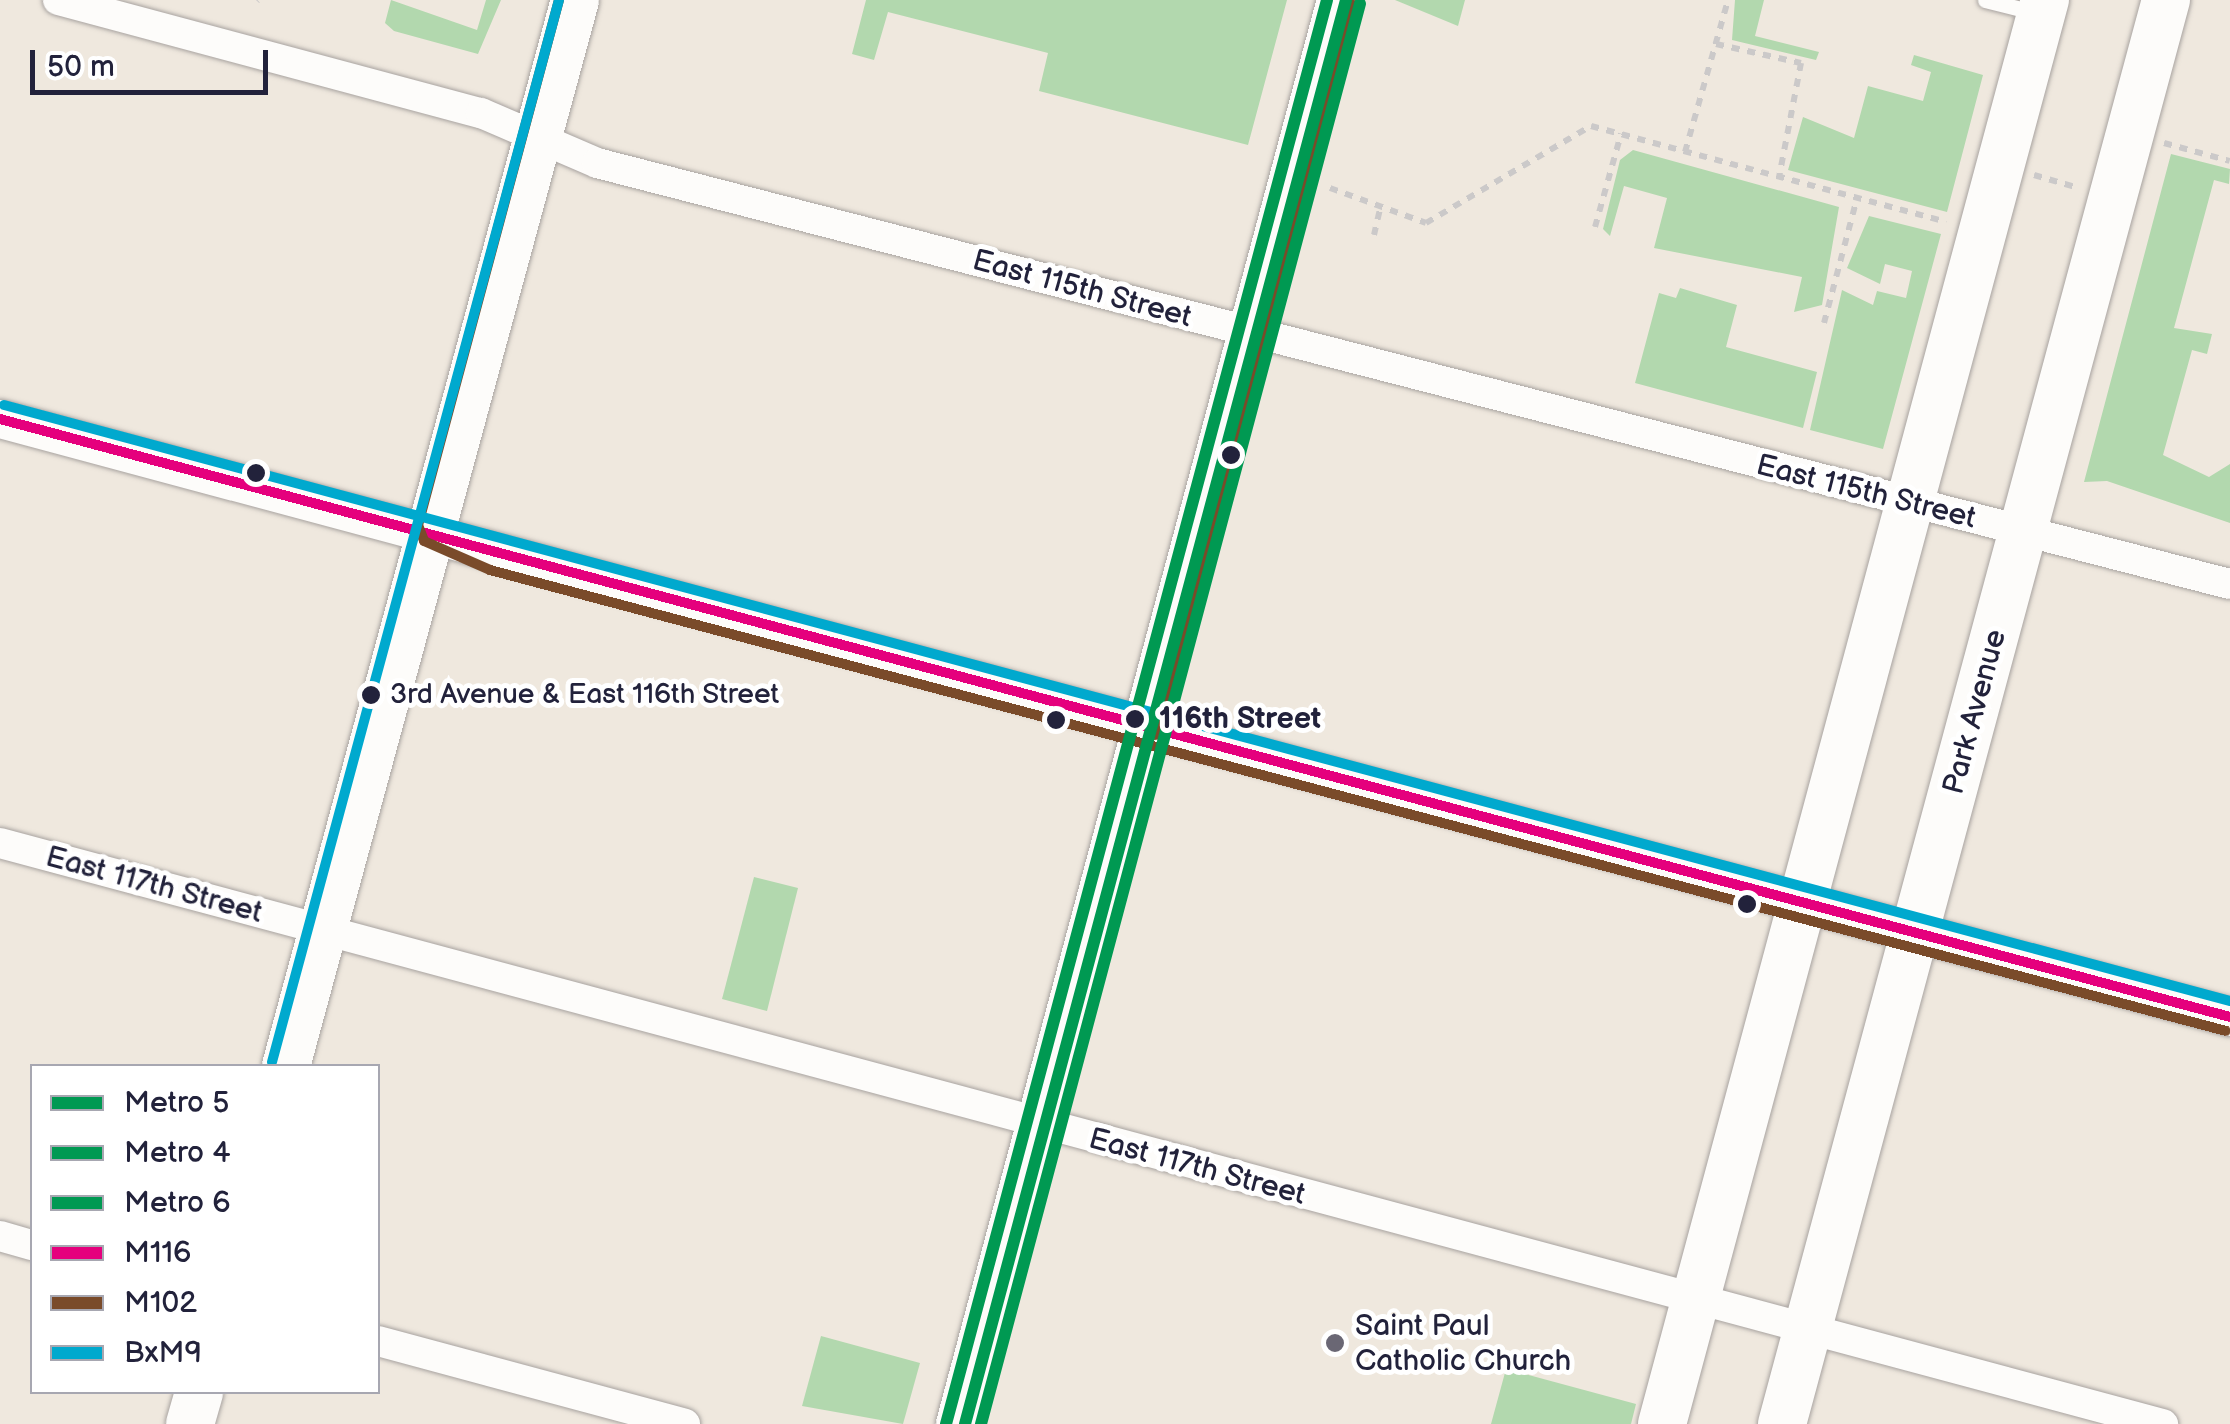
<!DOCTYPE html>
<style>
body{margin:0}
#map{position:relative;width:2230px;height:1424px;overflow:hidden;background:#efe8de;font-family:"Balsamiq Sans",sans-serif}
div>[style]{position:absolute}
.green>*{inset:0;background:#b2d8ae}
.path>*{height:6px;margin-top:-3px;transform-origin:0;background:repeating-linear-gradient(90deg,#cbc9c9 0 8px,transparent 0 16px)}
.roads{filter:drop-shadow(0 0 2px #a8a3a0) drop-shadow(0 0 2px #a8a3a0)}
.service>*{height:15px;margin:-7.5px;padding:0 7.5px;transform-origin:7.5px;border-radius:7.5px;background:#fdfcfa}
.minor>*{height:30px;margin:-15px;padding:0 15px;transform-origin:15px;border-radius:15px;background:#fdfcfa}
.tertiary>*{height:38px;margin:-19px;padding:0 19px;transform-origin:19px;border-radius:19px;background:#fdfcfa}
.secondary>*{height:42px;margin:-21px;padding:0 21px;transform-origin:21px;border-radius:21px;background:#fdfcfa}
.primary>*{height:48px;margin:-24px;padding:0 24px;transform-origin:24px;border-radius:24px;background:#fdfcfa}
.bus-1>*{height:10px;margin:-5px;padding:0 5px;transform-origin:5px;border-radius:5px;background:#e5007d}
.bus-2>*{height:10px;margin:-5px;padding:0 5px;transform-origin:5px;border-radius:5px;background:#7a4b2a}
.bus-3>*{height:10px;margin:-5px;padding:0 5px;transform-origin:5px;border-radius:5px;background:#00a9ce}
.metro-1>*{height:12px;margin:-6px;padding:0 6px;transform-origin:6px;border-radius:6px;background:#009952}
.metro-2>*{height:12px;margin:-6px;padding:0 6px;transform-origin:6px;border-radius:6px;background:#009952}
.metro-3>*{height:12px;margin:-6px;padding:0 6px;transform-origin:6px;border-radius:6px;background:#009952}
.dots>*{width:28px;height:28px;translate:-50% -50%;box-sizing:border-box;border:5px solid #fff;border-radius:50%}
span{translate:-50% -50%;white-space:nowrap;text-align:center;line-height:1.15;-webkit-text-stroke:10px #fff;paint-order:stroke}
.bus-label{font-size:28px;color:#22223b}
.left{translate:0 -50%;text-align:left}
.street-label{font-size:30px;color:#22223b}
.stop-label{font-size:30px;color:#22223b;font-weight:700}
.poi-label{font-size:30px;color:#22223b}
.legend{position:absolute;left:30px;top:1064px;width:350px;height:330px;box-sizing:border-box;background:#fff;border:2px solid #a7a7b1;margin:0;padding:12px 18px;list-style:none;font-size:30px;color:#22223b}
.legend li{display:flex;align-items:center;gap:20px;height:50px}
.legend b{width:50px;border:2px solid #a7a7b1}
.scale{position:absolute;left:30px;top:50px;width:238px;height:45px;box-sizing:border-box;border:5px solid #22223b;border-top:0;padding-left:12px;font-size:30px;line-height:35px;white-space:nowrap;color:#22223b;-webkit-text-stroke:8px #fff;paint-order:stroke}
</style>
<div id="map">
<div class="green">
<i style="clip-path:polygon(391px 0,477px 30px,486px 0,501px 0,478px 54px,394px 31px,385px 23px)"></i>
<i style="clip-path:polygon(866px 0,1287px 0,1248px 145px,1039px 91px,1048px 53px,888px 12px,874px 60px,852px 54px)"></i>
<i style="clip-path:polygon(1395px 0,1465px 0,1458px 26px)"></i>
<i style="clip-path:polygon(1735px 0,1764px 0,1755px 36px,1819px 52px,1816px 60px,1732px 40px)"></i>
<i style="clip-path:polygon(1914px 55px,1983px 75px,1947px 212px,1788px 170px,1803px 117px,1854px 138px,1868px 86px,1923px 101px,1931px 72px,1911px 65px)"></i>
<i style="clip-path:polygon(1633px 150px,1839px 207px,1822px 305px,1794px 312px,1802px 277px,1654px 248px,1667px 198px,1624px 186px,1610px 236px,1603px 229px,1620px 160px)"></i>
<i style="clip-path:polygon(2171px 154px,2230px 169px,2229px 184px,2214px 180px,2174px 328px,2212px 334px,2207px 354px,2192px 350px,2163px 455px,2209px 477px,2230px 464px,2230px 523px,2107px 481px,2084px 482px)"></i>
<i style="clip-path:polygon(1869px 216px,1941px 234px,1883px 449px,1810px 430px,1842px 290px,1873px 305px,1877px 291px,1906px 298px,1912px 271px,1885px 264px,1880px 284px,1847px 268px)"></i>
<i style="clip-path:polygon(1680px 288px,1737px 305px,1726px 347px,1817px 372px,1803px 428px,1635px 383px,1659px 293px,1676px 298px)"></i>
<i style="clip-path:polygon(754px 877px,798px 888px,767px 1011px,722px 999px)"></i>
<i style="clip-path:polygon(821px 1336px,920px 1363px,903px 1424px,802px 1406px)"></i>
<i style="clip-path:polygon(1506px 1369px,1636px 1404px,1631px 1424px,1491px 1424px)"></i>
</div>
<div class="path">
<i style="left:257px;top:1px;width:1px;rotate:-45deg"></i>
<i style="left:1716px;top:44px;width:87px;rotate:12.6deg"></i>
<i style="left:1801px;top:63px;width:116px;rotate:100.9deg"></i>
<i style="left:2164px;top:143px;width:68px;rotate:15.3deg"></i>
<i style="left:1685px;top:152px;width:158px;rotate:-74.2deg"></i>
<i style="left:2034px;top:175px;width:47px;rotate:16.1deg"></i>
<i style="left:1330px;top:188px;width:102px;rotate:20deg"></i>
<i style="left:1426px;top:223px;width:191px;rotate:-30.5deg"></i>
<i style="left:1591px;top:126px;width:368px;rotate:15.1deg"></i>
<i style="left:1595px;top:227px;width:97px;rotate:-74.4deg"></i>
<i style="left:1374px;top:235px;width:26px;rotate:-77deg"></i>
<i style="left:1824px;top:323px;width:129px;rotate:-75.2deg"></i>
</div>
<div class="roads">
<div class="service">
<i style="left:1985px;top:0;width:54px;rotate:14deg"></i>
</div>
<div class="minor">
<i style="left:58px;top:0;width:438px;rotate:15deg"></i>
<i style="left:481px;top:113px;width:126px;rotate:23.3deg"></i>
<i style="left:597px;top:163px;width:1686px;rotate:14.46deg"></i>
<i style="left:0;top:843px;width:2240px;rotate:15.04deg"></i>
<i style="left:0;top:1236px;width:33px;rotate:16deg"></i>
<i style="left:378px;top:1341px;width:318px;rotate:15.1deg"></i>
</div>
<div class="tertiary">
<i style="left:0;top:419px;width:2309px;rotate:15.01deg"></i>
</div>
<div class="secondary">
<i style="left:957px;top:1424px;width:1474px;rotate:-75.02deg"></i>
</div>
<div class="primary">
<i style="left:286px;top:1066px;width:1104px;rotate:-74.83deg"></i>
<i style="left:190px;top:1424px;width:33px;rotate:-74deg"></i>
<i style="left:1662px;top:1424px;width:1475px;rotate:-74.95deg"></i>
<i style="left:1782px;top:1424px;width:1475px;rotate:-74.91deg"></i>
</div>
</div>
<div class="bus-1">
<i style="left:0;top:419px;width:2309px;rotate:15.01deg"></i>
</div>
<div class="bus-2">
<i style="left:559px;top:0;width:544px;rotate:105.03deg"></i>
<i style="left:418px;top:525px;width:17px;rotate:69deg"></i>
<i style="left:424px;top:541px;width:72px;rotate:23.7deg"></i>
<i style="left:490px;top:570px;width:1796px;rotate:14.87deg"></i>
<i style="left:1156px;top:735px;width:757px;rotate:-74.99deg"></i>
</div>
<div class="bus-3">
<i style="left:4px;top:405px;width:2304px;rotate:14.99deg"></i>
<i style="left:272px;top:1062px;width:1100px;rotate:-74.88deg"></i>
</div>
<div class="metro-1">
<i style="left:965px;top:1424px;width:1474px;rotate:-75.02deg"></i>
</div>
<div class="metro-2">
<i style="left:981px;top:1424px;width:1470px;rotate:-75.06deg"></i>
</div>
<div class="metro-3">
<i style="left:946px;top:1424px;width:1474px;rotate:-75.02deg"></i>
</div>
<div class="dots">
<i style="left:1231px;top:455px;background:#22223b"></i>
<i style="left:256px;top:473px;background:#22223b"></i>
<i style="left:371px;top:695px;background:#22223b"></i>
<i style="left:1135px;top:719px;background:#22223b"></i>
<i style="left:1056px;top:720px;background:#22223b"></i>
<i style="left:1747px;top:904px;background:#22223b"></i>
<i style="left:1335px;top:1343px;background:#6a6774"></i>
</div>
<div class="bus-label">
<span class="left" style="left:390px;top:695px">3rd Avenue &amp; East 116th Street</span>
</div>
<div class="street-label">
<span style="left:1082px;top:289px;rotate:15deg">East 115th Street</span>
<span style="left:1866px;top:492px;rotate:14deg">East 115th Street</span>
<span style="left:1975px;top:712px;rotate:-75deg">Park Avenue</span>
<span style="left:154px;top:885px;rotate:15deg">East 117th Street</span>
<span style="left:1197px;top:1167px;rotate:15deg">East 117th Street</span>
</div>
<div class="stop-label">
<span class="left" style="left:1159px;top:719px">116th Street</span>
</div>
<div class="poi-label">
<span class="left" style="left:1355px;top:1343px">Saint Paul<br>Catholic Church</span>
</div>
<ul class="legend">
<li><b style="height:12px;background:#009952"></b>Metro 5</li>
<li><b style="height:12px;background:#009952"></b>Metro 4</li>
<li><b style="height:12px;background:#009952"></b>Metro 6</li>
<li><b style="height:12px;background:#e5007d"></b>M116</li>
<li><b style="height:12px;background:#7a4b2a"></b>M102</li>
<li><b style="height:12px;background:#00a9ce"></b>BxM9</li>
</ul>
<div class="scale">50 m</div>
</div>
